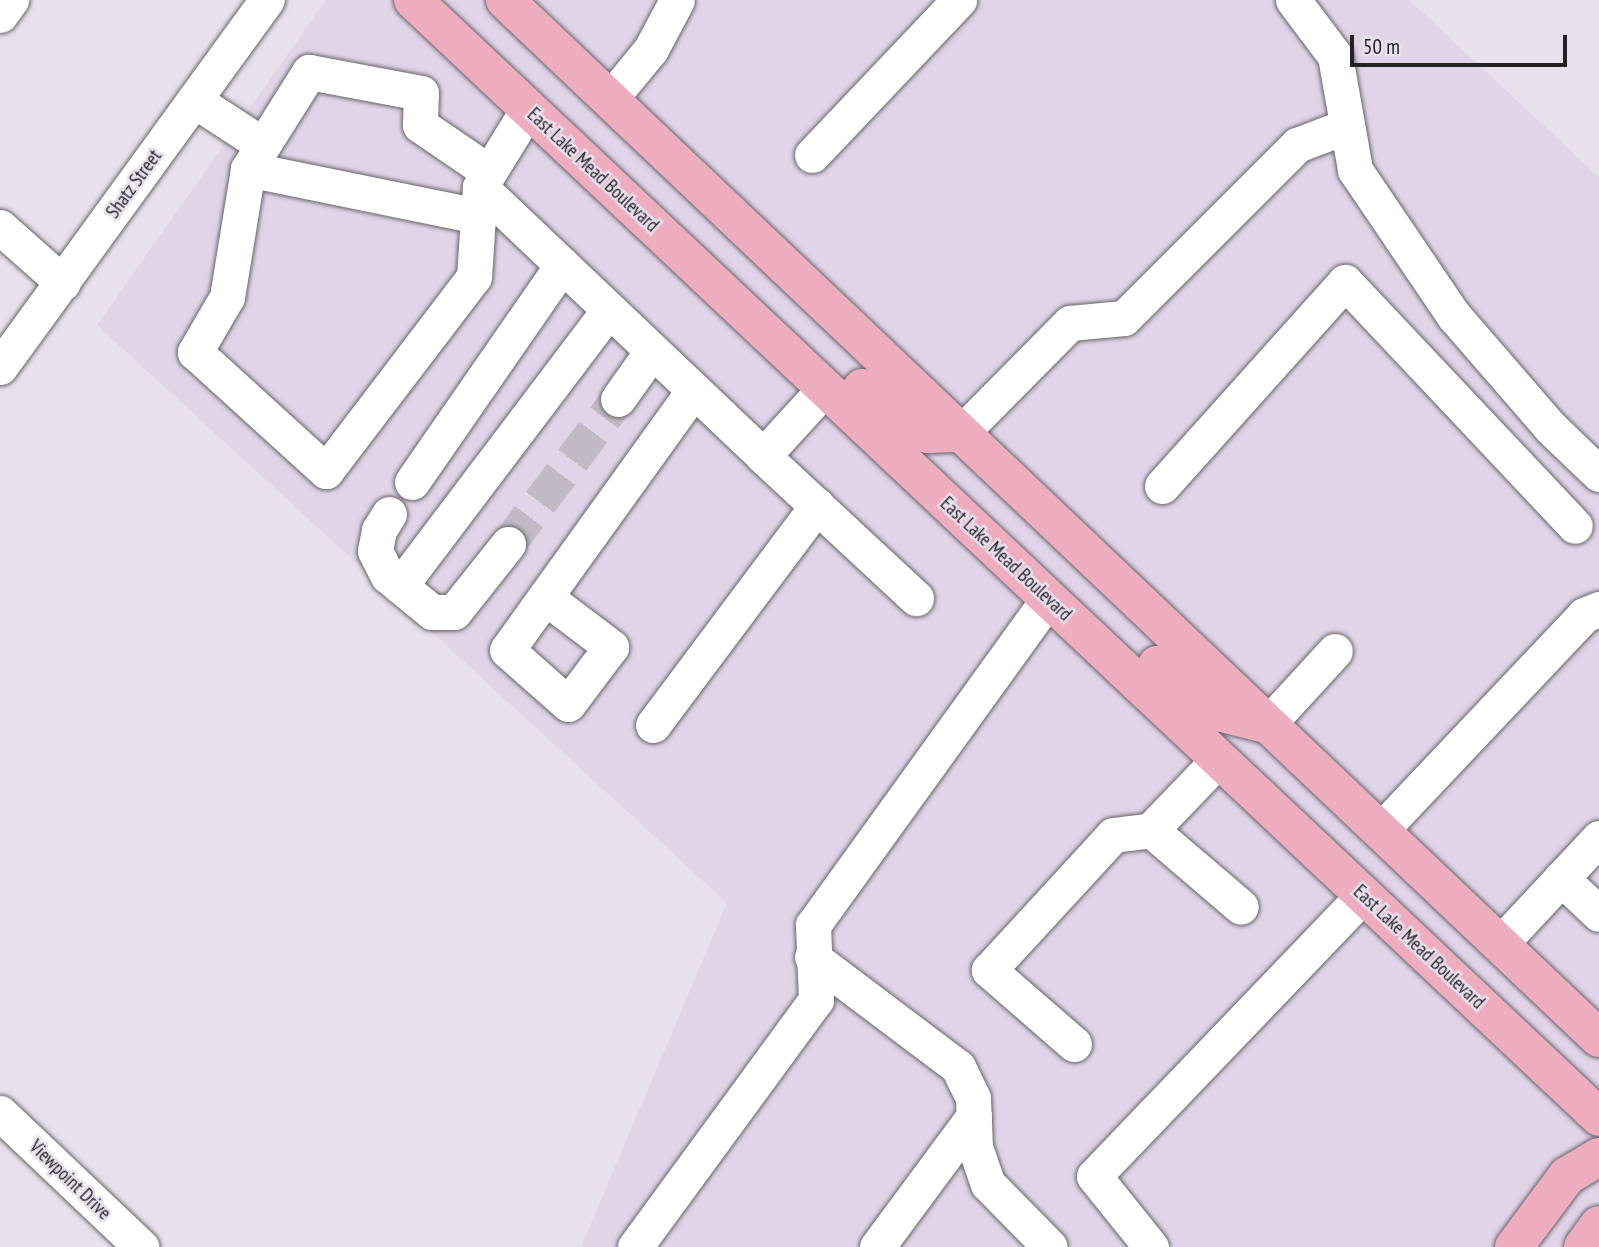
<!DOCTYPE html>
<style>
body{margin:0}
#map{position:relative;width:1599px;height:1247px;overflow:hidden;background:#e8e0ec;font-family:"PT Sans Narrow",sans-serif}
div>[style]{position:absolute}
.commercial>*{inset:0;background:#e1d4e8}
.minor-tunnel>*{height:35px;margin-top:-17.5px;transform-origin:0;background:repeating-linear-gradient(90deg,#c1bac4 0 35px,transparent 0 53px)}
.roads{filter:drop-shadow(0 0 2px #69636c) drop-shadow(0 0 2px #69636c)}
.minor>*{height:35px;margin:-17.5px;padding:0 17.5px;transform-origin:17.5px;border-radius:17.5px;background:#fff}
.major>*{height:38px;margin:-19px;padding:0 19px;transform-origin:19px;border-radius:19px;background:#eeadbf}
span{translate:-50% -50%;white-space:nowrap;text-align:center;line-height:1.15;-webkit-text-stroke:5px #e8e0ec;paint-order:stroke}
.street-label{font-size:19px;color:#242126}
.scale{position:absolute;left:1350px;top:35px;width:217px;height:32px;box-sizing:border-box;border:4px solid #242126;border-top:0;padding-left:9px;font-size:21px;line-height:24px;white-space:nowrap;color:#242126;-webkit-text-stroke:5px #e8e0ec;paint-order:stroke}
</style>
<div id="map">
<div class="commercial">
<i style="clip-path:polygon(326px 0,1409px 0,1599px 177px,1599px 1247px,581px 1247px,727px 903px,97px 325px)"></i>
</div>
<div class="minor-tunnel">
<i style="left:508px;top:544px;width:182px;rotate:-52.8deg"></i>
</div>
<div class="roads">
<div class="minor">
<i style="left:1293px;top:0;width:70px;rotate:53.1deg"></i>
<i style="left:1335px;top:56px;width:116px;rotate:80deg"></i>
<i style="left:1355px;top:170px;width:176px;rotate:55.9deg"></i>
<i style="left:1454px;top:316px;width:147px;rotate:49.1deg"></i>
<i style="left:1550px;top:427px;width:68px;rotate:43.8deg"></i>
<i style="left:0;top:15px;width:19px;rotate:-54deg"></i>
<i style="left:610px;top:99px;width:65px;rotate:-50.6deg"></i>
<i style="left:651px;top:49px;width:55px;rotate:-62deg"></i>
<i style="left:194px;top:100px;width:82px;rotate:33.1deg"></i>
<i style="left:528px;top:109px;width:92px;rotate:121.6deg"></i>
<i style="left:480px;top:187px;width:390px;rotate:43.5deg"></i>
<i style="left:812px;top:155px;width:214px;rotate:-46.5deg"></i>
<i style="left:248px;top:169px;width:115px;rotate:-57.8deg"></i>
<i style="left:309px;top:72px;width:114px;rotate:10.6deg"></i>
<i style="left:421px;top:93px;width:32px;rotate:92deg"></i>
<i style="left:420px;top:125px;width:83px;rotate:34.3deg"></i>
<i style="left:478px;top:216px;width:235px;rotate:-168.5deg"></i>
<i style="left:248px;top:169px;width:130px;rotate:99.3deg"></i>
<i style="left:227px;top:297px;width:64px;rotate:120.2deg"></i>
<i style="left:195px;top:352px;width:177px;rotate:42.3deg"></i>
<i style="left:326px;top:471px;width:244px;rotate:-52.7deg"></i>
<i style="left:474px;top:277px;width:90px;rotate:-86.2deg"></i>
<i style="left:0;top:227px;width:84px;rotate:41.6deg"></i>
<i style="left:0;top:367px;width:454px;rotate:-54deg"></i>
<i style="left:825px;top:388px;width:92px;rotate:132.4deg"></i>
<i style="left:763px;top:456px;width:209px;rotate:42.9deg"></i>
<i style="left:618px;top:399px;width:59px;rotate:-54.7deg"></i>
<i style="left:961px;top:433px;width:155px;rotate:-45.3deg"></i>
<i style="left:1070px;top:323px;width:54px;rotate:-5.3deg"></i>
<i style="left:1124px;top:318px;width:245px;rotate:-45deg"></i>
<i style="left:1297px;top:145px;width:53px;rotate:-20.8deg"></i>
<i style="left:412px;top:482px;width:264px;rotate:-55.3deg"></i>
<i style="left:1162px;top:486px;width:274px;rotate:-48.1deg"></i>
<i style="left:1345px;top:282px;width:335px;rotate:46.7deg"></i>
<i style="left:389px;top:514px;width:19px;rotate:122deg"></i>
<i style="left:379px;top:530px;width:21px;rotate:101deg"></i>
<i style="left:375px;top:551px;width:28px;rotate:63deg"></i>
<i style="left:388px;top:576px;width:57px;rotate:39.3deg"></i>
<i style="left:432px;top:612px;width:22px"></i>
<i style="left:454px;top:612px;width:87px;rotate:-51.5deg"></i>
<i style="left:400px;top:586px;width:346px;rotate:-52.9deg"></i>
<i style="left:545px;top:597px;width:83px;rotate:37.1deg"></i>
<i style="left:611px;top:647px;width:71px;rotate:127deg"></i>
<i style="left:568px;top:704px;width:81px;rotate:-138.5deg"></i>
<i style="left:507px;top:650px;width:320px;rotate:-54.3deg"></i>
<i style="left:1268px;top:724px;width:99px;rotate:-47.5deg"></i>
<i style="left:653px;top:725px;width:274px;rotate:-53.2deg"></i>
<i style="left:1219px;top:759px;width:98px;rotate:133.8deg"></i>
<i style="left:1151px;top:830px;width:118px;rotate:40.5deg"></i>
<i style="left:1380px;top:831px;width:297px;rotate:-46.6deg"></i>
<i style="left:1584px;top:615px;width:16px;rotate:-22deg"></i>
<i style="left:1561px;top:878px;width:52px;rotate:43.5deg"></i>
<i style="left:1500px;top:944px;width:145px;rotate:-47deg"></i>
<i style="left:812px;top:957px;width:183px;rotate:37deg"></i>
<i style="left:958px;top:1067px;width:34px;rotate:64deg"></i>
<i style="left:973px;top:1098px;width:49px;rotate:87.7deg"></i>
<i style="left:975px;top:1147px;width:39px;rotate:71deg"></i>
<i style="left:988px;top:1184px;width:88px;rotate:45.5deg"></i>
<i style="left:1074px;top:1044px;width:113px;rotate:-139deg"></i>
<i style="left:989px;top:970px;width:183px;rotate:-47.4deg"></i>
<i style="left:1113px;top:835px;width:38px;rotate:-7deg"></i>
<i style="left:0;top:1113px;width:195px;rotate:43.5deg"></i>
<i style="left:635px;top:1247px;width:306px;rotate:-53.8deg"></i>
<i style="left:816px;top:1000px;width:75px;rotate:-92.3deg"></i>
<i style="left:813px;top:925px;width:403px;rotate:-54.2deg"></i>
<i style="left:877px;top:1247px;width:163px;rotate:-53.5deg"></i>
<i style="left:1151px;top:1247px;width:91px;rotate:-128.8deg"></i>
<i style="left:1094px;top:1176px;width:389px;rotate:-46.2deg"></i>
</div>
<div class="major">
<i style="left:413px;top:0;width:1629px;rotate:43.28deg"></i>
<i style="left:505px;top:0;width:1508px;rotate:43.5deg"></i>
<i style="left:862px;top:388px;width:53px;rotate:41.2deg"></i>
<i style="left:902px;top:423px;width:28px;rotate:23deg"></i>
<i style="left:928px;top:434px;width:33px;rotate:-2deg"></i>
<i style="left:1157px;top:665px;width:66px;rotate:41.9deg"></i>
<i style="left:1206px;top:709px;width:62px;rotate:14deg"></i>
<i style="left:1514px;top:1247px;width:89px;rotate:-53.3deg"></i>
<i style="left:1567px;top:1176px;width:37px;rotate:-31deg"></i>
<i style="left:1583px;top:1247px;width:27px;rotate:-54deg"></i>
</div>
</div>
<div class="street-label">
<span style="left:593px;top:170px;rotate:43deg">East Lake Mead Boulevard</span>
<span style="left:134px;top:184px;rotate:-54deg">Shatz Street</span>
<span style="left:1006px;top:559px;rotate:43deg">East Lake Mead Boulevard</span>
<span style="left:1419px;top:947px;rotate:43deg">East Lake Mead Boulevard</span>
<span style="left:70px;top:1180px;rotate:44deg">Viewpoint Drive</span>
</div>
<div class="scale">50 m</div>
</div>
